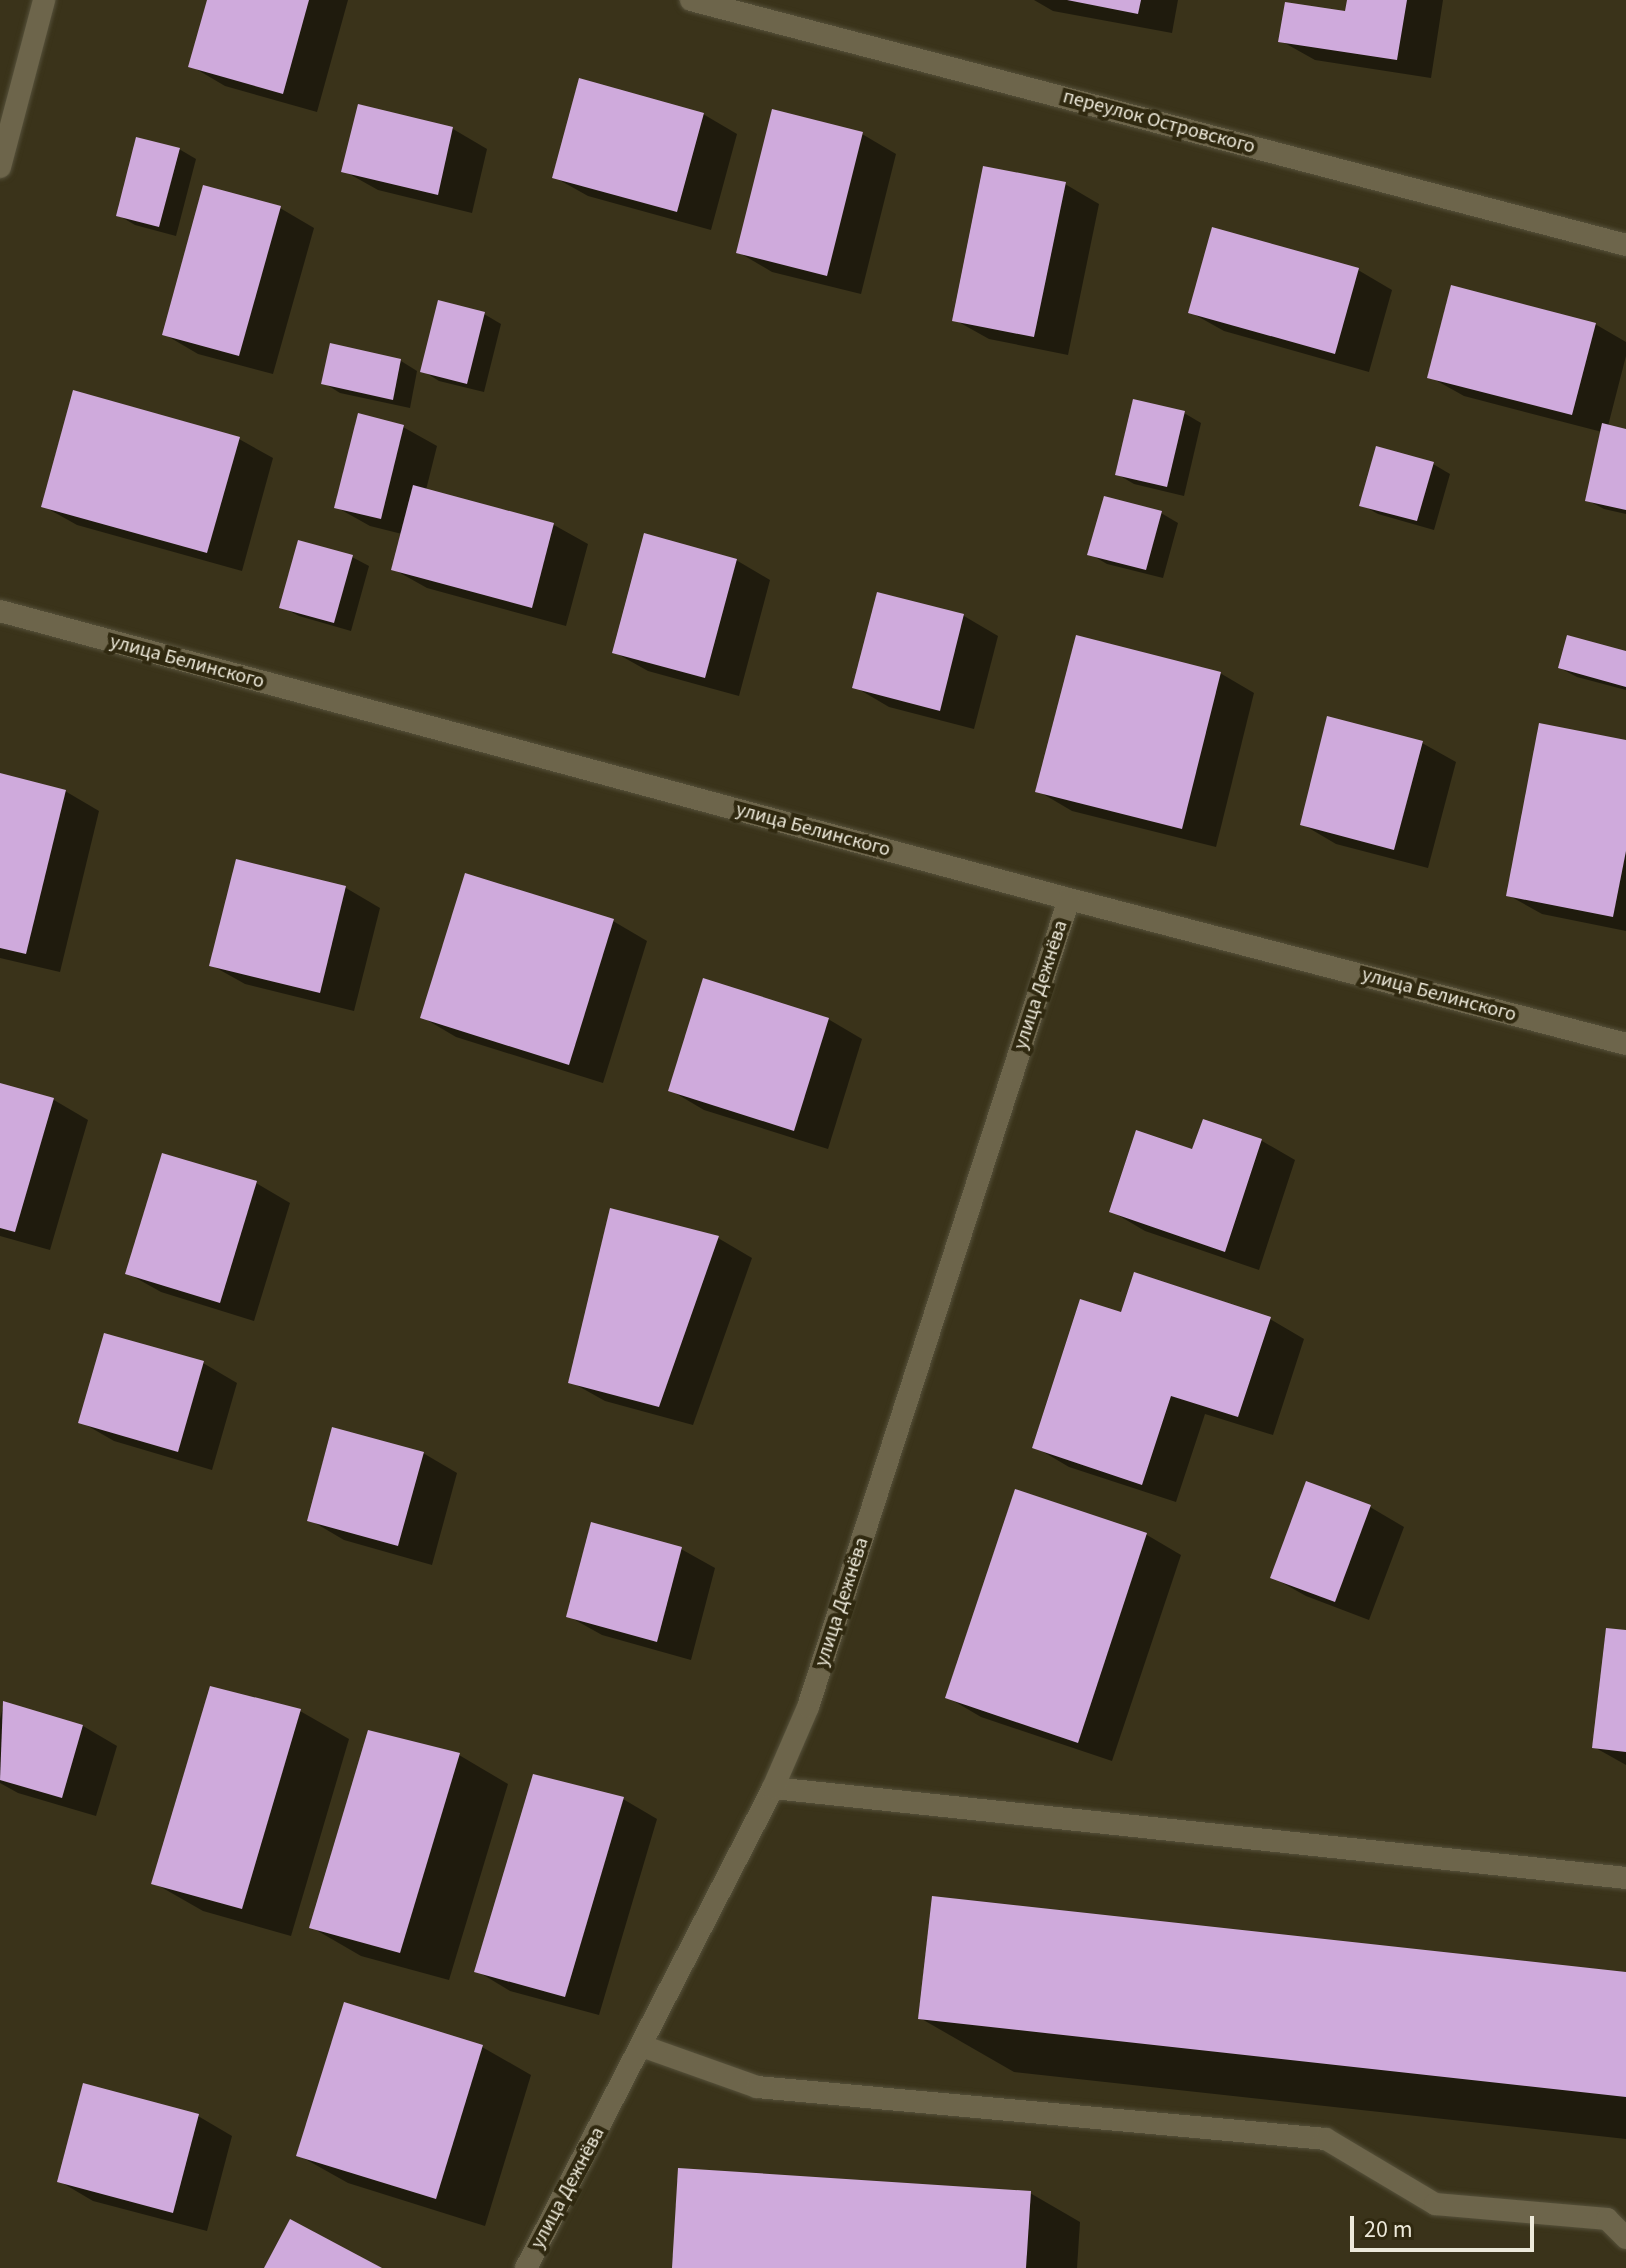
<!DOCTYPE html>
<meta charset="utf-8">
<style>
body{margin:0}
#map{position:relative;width:1626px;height:2268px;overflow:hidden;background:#3a331a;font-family:"Source Sans 3",sans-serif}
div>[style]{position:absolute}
.shadow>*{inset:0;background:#0007}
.building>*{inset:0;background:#cfaadc}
.roads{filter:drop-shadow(0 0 2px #56513b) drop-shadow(0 0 2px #56513b)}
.service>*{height:22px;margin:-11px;padding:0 11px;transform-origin:11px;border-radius:11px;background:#6d654b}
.minor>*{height:22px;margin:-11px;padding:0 11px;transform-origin:11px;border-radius:11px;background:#6d654b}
span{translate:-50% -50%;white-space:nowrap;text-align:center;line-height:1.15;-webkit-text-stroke:8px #302910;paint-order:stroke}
.street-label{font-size:20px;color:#ede9da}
.scale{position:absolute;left:1350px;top:2216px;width:184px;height:36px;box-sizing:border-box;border:4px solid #ede9da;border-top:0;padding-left:10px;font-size:24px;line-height:28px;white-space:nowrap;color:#ede9da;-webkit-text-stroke:6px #302910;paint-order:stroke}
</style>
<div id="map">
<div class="shadow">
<i style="clip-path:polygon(209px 0,348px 0,317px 112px,225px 86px,191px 66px)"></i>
<i style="clip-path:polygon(1034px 0,1178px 0,1172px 33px,1053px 11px)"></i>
<i style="clip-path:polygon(1349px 0,1443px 0,1431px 78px,1315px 60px,1281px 41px,1347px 14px)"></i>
<i style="clip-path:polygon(359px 107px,453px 129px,487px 149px,472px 213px,378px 190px,344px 171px)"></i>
<i style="clip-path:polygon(703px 114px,737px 134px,711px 230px,588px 196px,554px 177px)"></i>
<i style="clip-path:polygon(862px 134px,896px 154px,861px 294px,772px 272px,738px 252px)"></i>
<i style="clip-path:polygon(179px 149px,196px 159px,176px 236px,135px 225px,118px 215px)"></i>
<i style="clip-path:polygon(1065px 184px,1099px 204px,1068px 355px,989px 339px,955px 320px)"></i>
<i style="clip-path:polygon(280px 208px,314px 228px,273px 374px,198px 354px,164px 334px)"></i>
<i style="clip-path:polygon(1358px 270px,1392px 290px,1369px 372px,1224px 331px,1190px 312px)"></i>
<i style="clip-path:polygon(484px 314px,501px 324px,484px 392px,439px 381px,423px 371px)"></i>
<i style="clip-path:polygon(1595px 324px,1626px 342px,1626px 356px,1608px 426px,1626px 431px,1626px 514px,1604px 509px,1587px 500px,1602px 432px,1464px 396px,1430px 377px)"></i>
<i style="clip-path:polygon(331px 346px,401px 361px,417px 371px,410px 408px,340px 393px,324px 383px)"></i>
<i style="clip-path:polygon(1134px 401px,1184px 413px,1201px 423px,1184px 496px,1134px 484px,1117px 474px)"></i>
<i style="clip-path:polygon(403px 427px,437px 446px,426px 490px,554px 525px,588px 544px,566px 626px,427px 588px,393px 569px,402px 534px,370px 526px,336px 507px)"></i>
<i style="clip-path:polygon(239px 439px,273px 458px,242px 571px,77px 525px,43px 506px)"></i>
<i style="clip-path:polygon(1433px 464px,1450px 474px,1434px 530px,1378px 514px,1362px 505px)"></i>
<i style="clip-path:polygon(1161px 513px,1178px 523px,1163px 578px,1107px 564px,1090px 554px)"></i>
<i style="clip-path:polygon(352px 557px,369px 566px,351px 631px,299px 616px,282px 607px)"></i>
<i style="clip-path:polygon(736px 560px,770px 580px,739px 696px,648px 671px,614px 652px)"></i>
<i style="clip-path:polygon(879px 594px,964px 616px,998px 636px,974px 729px,889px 707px,855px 687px)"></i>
<i style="clip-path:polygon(1626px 653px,1626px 690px,1577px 677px,1560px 668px)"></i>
<i style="clip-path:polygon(1220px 673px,1254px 693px,1216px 847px,1072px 811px,1038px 791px)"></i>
<i style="clip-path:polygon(1626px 742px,1626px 931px,1542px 914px,1508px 895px)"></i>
<i style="clip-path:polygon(1422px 743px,1456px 762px,1428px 868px,1336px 844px,1302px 824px)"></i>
<i style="clip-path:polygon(0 775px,65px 791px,99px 811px,60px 972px,0 958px)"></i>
<i style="clip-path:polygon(238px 861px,346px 888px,380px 908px,354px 1011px,245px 984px,211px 965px)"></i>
<i style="clip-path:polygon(613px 921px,647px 941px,603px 1083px,456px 1037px,422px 1017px)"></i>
<i style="clip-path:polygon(828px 1019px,862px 1039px,828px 1149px,704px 1110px,670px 1090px)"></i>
<i style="clip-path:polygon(0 1085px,54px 1100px,88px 1120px,50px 1250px,0 1236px)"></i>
<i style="clip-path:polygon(1204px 1121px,1262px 1141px,1295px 1160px,1259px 1270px,1145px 1231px,1111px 1211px,1193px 1151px)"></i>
<i style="clip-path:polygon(256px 1183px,290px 1203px,254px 1321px,161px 1292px,127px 1273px)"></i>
<i style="clip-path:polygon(718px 1238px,752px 1258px,693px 1425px,605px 1401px,571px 1382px)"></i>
<i style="clip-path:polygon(1122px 1315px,1270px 1319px,1304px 1339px,1273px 1435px,1205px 1414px,1176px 1502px,1069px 1467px,1035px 1447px)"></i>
<i style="clip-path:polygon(203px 1363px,237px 1383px,212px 1470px,114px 1441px,81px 1422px)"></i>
<i style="clip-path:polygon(423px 1453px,457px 1473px,432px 1565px,344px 1540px,310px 1520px)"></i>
<i style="clip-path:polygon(1016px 1492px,1147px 1535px,1181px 1555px,1112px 1761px,981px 1717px,947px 1697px)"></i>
<i style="clip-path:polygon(1370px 1507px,1404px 1527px,1369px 1620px,1306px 1596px,1272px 1577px)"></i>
<i style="clip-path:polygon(681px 1549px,715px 1568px,691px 1660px,602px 1635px,568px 1616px)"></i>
<i style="clip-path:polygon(1626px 1632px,1626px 1765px,1594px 1747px)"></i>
<i style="clip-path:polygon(4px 1703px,83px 1726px,117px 1746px,96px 1816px,18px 1793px,0 1783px,0 1719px)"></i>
<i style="clip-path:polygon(300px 1711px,349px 1739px,291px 1936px,203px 1911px,154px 1883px)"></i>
<i style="clip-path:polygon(459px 1755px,508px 1784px,449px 1980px,361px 1956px,311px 1927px)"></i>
<i style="clip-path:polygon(623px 1799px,657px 1819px,599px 2015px,510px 1991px,477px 1971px)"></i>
<i style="clip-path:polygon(1626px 1974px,1626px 2139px,1014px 2072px,920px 2018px)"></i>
<i style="clip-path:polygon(482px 2047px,531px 2075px,485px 2226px,348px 2183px,298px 2155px)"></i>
<i style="clip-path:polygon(198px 2116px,232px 2136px,207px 2231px,93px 2201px,59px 2181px)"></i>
<i style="clip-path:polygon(1030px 2193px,1080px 2222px,1077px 2268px,674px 2268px)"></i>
</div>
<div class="building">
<i style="clip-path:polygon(207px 0,309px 0,283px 94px,188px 67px)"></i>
<i style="clip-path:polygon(1067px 0,1141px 0,1138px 14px)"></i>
<i style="clip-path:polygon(1347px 0,1407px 0,1397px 60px,1278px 42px,1285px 2px,1345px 11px)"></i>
<i style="clip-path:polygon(579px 78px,704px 113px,677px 212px,552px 178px)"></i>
<i style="clip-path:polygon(358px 104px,453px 127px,438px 195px,341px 172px)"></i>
<i style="clip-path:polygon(772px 109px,863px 132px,827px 276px,736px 253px)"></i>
<i style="clip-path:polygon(136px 137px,180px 148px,159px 227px,116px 216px)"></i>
<i style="clip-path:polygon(983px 166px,1066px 182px,1034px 337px,952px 321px)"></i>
<i style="clip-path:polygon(203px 185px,281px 206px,239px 356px,162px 335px)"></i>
<i style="clip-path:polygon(1212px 227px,1359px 268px,1335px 354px,1188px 313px)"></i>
<i style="clip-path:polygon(1451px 285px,1596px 323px,1572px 415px,1427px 378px)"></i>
<i style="clip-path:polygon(438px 300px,485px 312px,467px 384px,420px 372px)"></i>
<i style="clip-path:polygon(330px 343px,401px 359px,393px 400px,321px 384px)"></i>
<i style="clip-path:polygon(73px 390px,240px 437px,207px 553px,41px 507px)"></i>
<i style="clip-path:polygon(1133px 399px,1185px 411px,1167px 487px,1115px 475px)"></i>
<i style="clip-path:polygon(358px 413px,404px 425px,381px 519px,334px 508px)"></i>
<i style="clip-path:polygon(1602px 423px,1626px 429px,1626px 510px,1585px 501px)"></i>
<i style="clip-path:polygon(1376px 446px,1434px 462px,1417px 521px,1359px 506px)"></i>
<i style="clip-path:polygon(413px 485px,554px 523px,532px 608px,391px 570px)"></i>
<i style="clip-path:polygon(1104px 496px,1162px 511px,1146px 570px,1087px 555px)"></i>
<i style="clip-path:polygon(644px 533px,737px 559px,705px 678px,612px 653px)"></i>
<i style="clip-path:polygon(298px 540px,353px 555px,334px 623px,279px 608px)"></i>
<i style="clip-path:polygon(877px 592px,964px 614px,940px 711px,852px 688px)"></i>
<i style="clip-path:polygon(1076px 635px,1221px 672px,1182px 829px,1035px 792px)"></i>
<i style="clip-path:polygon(1567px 635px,1626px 651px,1626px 687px,1558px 668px)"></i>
<i style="clip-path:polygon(1327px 716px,1423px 741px,1394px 850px,1300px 825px)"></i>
<i style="clip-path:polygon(1539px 723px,1626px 740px,1626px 851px,1613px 917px,1506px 896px)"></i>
<i style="clip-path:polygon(0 773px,66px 790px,26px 954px,0 948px)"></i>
<i style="clip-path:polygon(236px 859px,346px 886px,320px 993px,209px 966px)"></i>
<i style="clip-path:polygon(465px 873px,614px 919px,569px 1065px,420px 1018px)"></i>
<i style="clip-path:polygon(703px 978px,829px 1018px,794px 1131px,668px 1091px)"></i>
<i style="clip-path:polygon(0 1083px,54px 1098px,15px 1232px,0 1228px)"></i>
<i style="clip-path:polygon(1203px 1119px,1262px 1139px,1225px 1252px,1109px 1212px,1136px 1130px,1192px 1149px)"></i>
<i style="clip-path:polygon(162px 1153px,257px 1181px,220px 1303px,125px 1274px)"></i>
<i style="clip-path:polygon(610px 1208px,719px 1236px,659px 1407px,568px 1383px)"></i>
<i style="clip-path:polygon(1134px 1272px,1271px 1317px,1238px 1417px,1171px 1396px,1142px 1485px,1032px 1448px,1080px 1299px,1121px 1312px)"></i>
<i style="clip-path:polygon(104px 1333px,204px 1361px,178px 1452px,78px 1423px)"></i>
<i style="clip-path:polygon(332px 1427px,424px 1452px,398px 1546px,307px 1521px)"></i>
<i style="clip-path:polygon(1306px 1481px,1371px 1505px,1335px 1602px,1270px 1578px)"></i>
<i style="clip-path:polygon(1015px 1489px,1147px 1533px,1078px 1743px,945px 1698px)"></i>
<i style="clip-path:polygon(591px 1522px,682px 1547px,657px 1642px,566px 1617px)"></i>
<i style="clip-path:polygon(1606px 1628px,1626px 1630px,1626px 1752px,1592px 1748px)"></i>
<i style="clip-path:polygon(210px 1686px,301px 1709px,242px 1909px,151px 1884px)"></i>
<i style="clip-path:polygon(3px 1701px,83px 1725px,62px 1798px,0 1780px)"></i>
<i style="clip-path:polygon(368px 1730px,460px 1753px,400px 1953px,309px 1928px)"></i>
<i style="clip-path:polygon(533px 1774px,624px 1797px,565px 1997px,474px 1972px)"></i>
<i style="clip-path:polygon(932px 1896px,1626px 1972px,1626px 2097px,918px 2019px)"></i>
<i style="clip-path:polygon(344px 2002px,483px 2045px,436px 2199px,296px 2156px)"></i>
<i style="clip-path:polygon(83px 2083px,199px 2114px,173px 2213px,57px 2182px)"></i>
<i style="clip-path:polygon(678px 2168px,1031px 2191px,1026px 2268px,672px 2268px)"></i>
<i style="clip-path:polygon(290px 2219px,382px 2268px,264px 2268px)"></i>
</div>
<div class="roads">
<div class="service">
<i style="left:773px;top:1788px;width:858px;rotate:6.02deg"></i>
<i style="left:642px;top:2046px;width:122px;rotate:19.6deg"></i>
<i style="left:757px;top:2087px;width:571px;rotate:5.22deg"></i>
<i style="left:1326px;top:2139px;width:127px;rotate:30.8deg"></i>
<i style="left:1435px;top:2204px;width:173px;rotate:5deg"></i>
<i style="left:1607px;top:2219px;width:27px;rotate:45deg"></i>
</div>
<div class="minor">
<i style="left:691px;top:0;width:967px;rotate:14.68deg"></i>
<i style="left:0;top:167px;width:173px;rotate:-75.2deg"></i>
<i style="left:0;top:611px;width:1107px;rotate:15.08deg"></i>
<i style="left:1069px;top:899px;width:576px;rotate:14.59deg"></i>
<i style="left:526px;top:2268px;width:540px;rotate:-62.77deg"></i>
<i style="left:773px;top:1788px;width:88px;rotate:-66.6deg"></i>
<i style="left:808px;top:1707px;width:849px;rotate:-72.1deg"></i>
</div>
</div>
<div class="street-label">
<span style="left:1159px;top:122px;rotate:15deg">переулок Островского</span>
<span style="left:187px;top:662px;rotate:15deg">улица Белинского</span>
<span style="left:813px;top:830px;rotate:15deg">улица Белинского</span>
<span style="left:1041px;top:985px;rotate:-72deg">улица Дежнёва</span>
<span style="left:1439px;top:995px;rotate:15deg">улица Белинского</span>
<span style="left:842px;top:1602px;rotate:-72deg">улица Дежнёва</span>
<span style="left:568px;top:2188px;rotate:-62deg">улица Дежнёва</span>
</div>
<div class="scale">20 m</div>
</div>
